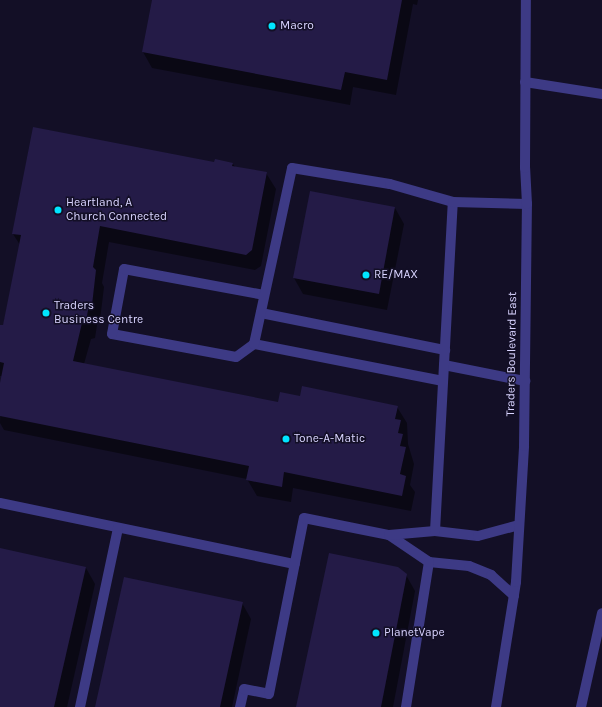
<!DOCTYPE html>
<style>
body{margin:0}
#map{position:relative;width:602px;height:707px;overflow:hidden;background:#130f26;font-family:Karla,sans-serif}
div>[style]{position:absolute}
.shadow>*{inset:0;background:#0007}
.building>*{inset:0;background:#241b47}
.minor>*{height:10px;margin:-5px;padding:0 5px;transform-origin:5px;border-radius:5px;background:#3d3a85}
.dots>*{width:11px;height:11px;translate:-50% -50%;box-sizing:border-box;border:2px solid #130f26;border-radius:50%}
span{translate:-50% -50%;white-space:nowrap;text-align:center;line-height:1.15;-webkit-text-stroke:3px #130f26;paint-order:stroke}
.poi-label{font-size:12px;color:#d9d4ff}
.left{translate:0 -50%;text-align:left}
.street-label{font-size:12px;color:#d9d4ff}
</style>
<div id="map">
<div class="shadow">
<i style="clip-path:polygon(153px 0,418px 0,417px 5px,413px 4px,396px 95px,353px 87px,350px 105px,152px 68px,143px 52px)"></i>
<i style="clip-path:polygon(215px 163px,233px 164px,235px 167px,266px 173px,276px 189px,261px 266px,255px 270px,109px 242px,102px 283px,104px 287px,100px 320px,98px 319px,95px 338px,91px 339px,84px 364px,279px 403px,301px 397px,397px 407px,407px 423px,408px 444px,414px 464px,410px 485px,415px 492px,411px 511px,293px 488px,291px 502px,257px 496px,247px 479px,4px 430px,0 423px,2px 376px,0 376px,0 326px,3px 327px,20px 245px,13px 234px)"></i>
<i style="clip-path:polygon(395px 208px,404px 224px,387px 310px,303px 294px,294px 278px)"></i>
<i style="clip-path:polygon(0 549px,86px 568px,95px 584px,67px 707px,0 707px)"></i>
<i style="clip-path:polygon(406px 575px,415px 591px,393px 707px,298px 707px)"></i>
<i style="clip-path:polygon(242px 603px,251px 619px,232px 707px,96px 707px)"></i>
</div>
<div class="building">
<i style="clip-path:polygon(152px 0,402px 0,387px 80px,345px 72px,341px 90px,142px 52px)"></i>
<i style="clip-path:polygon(33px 127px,214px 162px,215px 159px,233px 163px,232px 166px,267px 172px,252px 250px,246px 255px,100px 226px,93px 267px,96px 270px,92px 305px,89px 304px,86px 322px,82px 323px,73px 361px,278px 402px,280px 392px,300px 396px,302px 386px,398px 406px,395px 419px,401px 420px,398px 433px,403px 434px,400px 446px,406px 447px,400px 474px,406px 476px,402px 496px,284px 472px,282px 487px,246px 480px,249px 466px,0 416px,0 383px,4px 363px,0 362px,0 325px,3px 325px,21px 235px,12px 234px)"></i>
<i style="clip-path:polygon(310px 191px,395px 207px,379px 294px,293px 278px)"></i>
<i style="clip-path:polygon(0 548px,86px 567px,54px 707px,0 707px)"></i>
<i style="clip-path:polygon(329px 553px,398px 567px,407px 574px,381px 707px,296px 707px)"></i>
<i style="clip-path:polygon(124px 577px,243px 602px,220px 707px,95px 707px)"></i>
</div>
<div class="minor">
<i style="left:525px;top:82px;width:78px;rotate:8.9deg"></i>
<i style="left:261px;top:313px;width:188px;rotate:11.4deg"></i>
<i style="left:254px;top:344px;width:22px;rotate:144deg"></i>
<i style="left:236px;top:357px;width:126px;rotate:-169.5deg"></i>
<i style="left:112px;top:334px;width:66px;rotate:-79.5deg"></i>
<i style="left:124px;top:269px;width:142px;rotate:10.5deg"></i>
<i style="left:444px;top:365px;width:83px;rotate:11.2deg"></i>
<i style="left:443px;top:381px;width:193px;rotate:-168.9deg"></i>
<i style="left:254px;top:344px;width:180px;rotate:-77.8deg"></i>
<i style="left:292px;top:168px;width:99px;rotate:9.3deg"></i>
<i style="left:390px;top:184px;width:66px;rotate:15.9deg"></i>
<i style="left:0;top:503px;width:301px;rotate:11.7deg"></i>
<i style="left:435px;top:531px;width:43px;rotate:6.6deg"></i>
<i style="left:478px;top:536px;width:42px;rotate:-15deg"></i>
<i style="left:429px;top:562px;width:40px;rotate:5.7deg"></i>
<i style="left:469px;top:566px;width:24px;rotate:22deg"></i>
<i style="left:491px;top:575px;width:31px;rotate:42deg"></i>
<i style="left:80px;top:707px;width:183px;rotate:-78deg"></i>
<i style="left:240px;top:707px;width:18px;rotate:-77deg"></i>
<i style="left:244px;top:689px;width:25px;rotate:11deg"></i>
<i style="left:269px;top:694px;width:179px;rotate:-78.8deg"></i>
<i style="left:304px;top:518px;width:87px;rotate:11.3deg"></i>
<i style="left:406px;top:707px;width:147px;rotate:-81deg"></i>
<i style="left:429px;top:562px;width:48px;rotate:-146deg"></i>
<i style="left:389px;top:535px;width:46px;rotate:-5deg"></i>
<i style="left:435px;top:531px;width:329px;rotate:-86.9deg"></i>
<i style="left:453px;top:202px;width:74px;rotate:1.5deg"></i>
<i style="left:496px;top:707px;width:127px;rotate:-80.9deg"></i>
<i style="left:516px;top:582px;width:136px;rotate:-86.6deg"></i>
<i style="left:524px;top:446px;width:242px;rotate:-89.3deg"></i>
<i style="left:527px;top:204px;width:36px;rotate:-93deg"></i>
<i style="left:525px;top:168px;width:168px;rotate:-89.7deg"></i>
<i style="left:581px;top:707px;width:96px;rotate:-77.4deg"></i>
</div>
<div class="dots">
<i style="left:272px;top:26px;background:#00e5ff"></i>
<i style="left:58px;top:210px;background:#00e5ff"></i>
<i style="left:366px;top:275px;background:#00e5ff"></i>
<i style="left:46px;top:313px;background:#00e5ff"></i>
<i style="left:286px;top:439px;background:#00e5ff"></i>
<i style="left:376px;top:633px;background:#00e5ff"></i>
</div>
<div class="poi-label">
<span class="left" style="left:280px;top:26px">Macro</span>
<span class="left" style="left:66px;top:210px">Heartland, A<br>Church Connected</span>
<span class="left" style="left:374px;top:275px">RE/MAX</span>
<span class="left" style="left:54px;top:313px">Traders<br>Business Centre</span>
<span class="left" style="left:294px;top:439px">Tone-A-Matic</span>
<span class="left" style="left:384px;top:633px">PlanetVape</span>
</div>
<div class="street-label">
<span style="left:512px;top:354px;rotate:-89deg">Traders Boulevard East</span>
</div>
</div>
